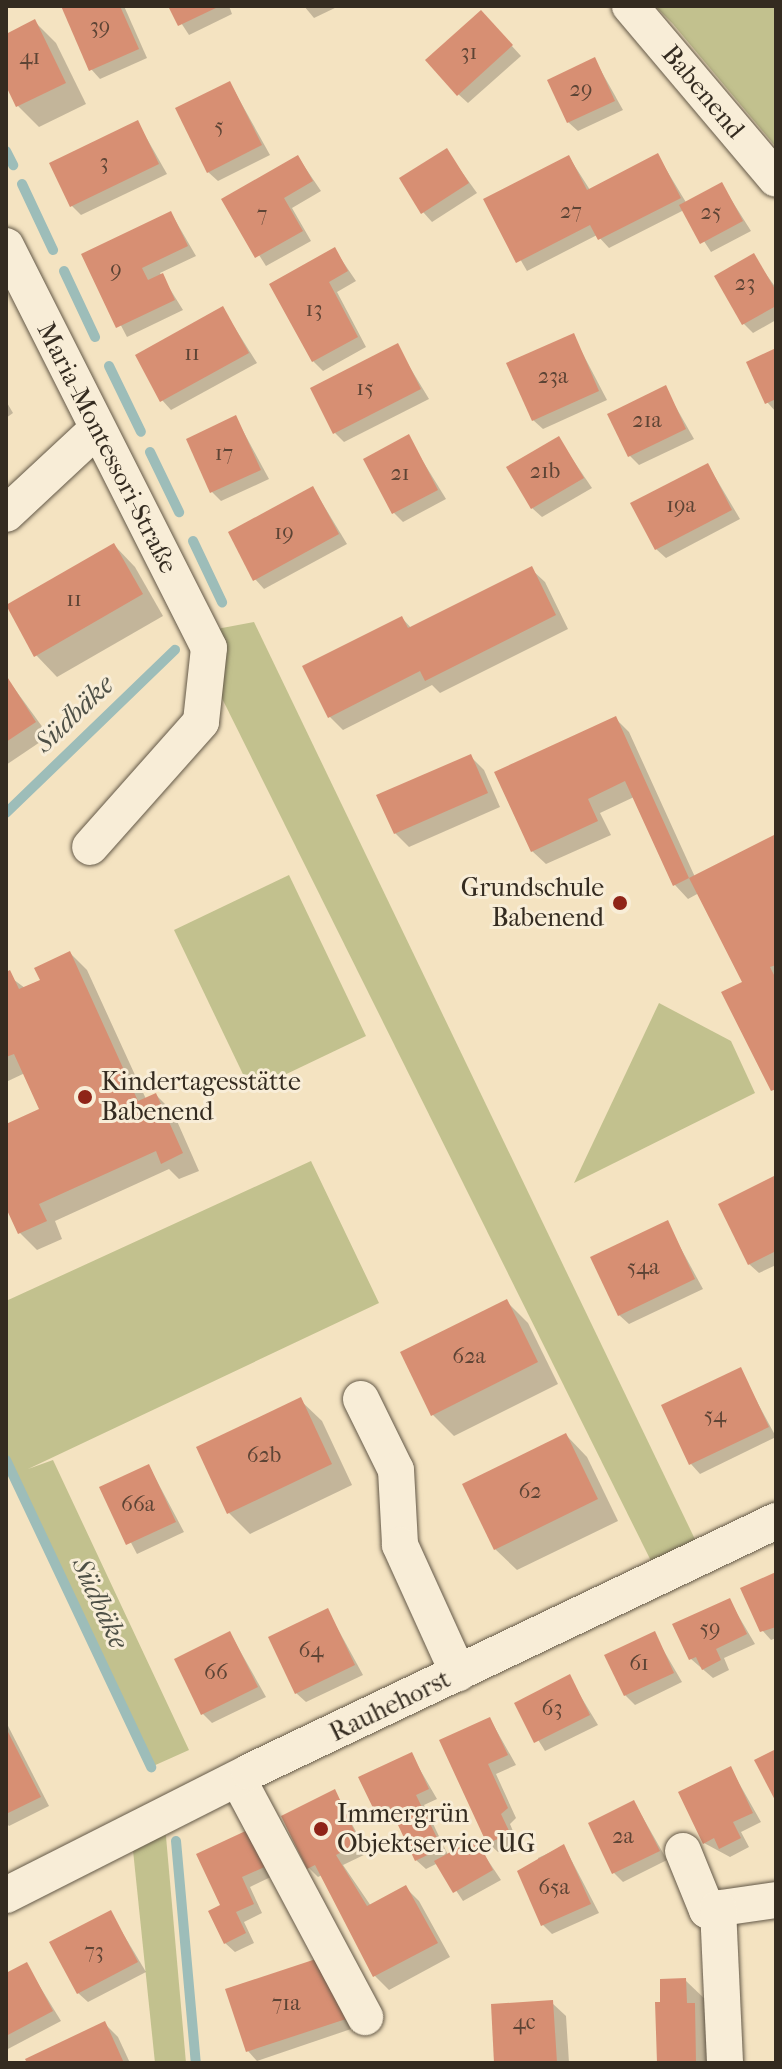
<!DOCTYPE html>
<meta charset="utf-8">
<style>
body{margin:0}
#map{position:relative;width:782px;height:2069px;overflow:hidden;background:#f4e3c1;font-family:"IM FELL French Canon",serif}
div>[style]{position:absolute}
.green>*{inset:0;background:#c2c18e}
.shadow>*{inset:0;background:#0003}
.stream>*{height:10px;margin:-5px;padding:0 5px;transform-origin:5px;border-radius:5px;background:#9dbdb9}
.building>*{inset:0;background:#d78f73}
.roads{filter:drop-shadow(0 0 2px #645948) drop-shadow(0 0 2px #645948)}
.minor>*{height:36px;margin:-18px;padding:0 18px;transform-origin:18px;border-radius:18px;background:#f8edd7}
.dots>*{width:22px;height:22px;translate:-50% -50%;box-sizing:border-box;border:4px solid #f8edd7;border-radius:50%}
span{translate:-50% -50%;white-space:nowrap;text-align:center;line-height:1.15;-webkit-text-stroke:6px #f8edd7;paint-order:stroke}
.number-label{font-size:22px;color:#5d4435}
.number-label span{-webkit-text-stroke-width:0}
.street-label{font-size:26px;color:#342b20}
.poi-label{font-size:26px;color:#342b20}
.right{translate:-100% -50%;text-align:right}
.left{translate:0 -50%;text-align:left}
.water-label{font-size:28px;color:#4e5046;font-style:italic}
.frame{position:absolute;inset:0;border:8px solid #342b20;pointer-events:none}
</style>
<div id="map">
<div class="green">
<i style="clip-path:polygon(655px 6px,776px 6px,776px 147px,673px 24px)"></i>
<i style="clip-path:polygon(254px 622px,703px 1556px,659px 1577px,190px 634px)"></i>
<i style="clip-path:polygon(289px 875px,366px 1036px,251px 1091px,174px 930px)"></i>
<i style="clip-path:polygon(659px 1003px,731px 1041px,755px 1093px,574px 1183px)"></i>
<i style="clip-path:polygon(311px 1161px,379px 1303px,28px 1469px,53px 1460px,189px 1750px,151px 1767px,6px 1460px,6px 1301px)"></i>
<i style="clip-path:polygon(164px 1814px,186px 2063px,155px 2063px,131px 1831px)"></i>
</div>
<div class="shadow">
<i style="clip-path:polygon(64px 6px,124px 6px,147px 58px,100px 79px,91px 69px)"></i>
<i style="clip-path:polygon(170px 6px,229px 6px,232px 14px,189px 35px)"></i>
<i style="clip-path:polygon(304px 6px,339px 6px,314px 18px)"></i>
<i style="clip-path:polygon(35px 22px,56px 43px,86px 104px,39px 127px,18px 106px,6px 81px,6px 36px)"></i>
<i style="clip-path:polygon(490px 22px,521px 56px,468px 103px,458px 94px)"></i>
<i style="clip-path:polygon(595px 60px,623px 110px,578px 131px,568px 122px)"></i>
<i style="clip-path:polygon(230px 83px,270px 155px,218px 181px,208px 172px)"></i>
<i style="clip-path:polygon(138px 123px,167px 174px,81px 215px,71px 205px)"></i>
<i style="clip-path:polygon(446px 150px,477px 193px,432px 222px,423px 212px)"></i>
<i style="clip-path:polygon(658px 156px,687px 204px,722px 185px,751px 231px,711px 252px,684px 210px,609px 248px,597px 235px,527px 271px,486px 200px,569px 157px,590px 190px)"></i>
<i style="clip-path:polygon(298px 157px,321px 191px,292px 208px,311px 241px,266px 266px,224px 200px)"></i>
<i style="clip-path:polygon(171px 213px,196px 256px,160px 273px,183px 310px,127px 337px,84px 255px)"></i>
<i style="clip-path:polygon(335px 250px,356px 281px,337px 292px,366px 347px,323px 371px,313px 361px)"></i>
<i style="clip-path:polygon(753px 256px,776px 288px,776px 320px,753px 333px,744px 324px)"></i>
<i style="clip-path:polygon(223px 309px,257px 363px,171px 410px,162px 400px)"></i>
<i style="clip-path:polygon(573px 335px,607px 400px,543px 429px,533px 420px)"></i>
<i style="clip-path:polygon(397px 346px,429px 399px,344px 442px,335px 433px)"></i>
<i style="clip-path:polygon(776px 350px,776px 412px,767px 402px)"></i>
<i style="clip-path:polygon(665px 388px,694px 439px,639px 465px,630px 456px)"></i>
<i style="clip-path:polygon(6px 401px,13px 413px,6px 418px)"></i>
<i style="clip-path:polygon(236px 418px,269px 479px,221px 501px,212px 492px)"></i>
<i style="clip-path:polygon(408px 437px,446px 499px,403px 522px,394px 513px)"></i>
<i style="clip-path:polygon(558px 438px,592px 488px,542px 517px,532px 508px)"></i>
<i style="clip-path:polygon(708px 465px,740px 519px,666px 558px,656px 549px)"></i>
<i style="clip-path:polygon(313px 488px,347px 544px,264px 589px,255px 579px)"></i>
<i style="clip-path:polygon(114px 545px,135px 567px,163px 616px,57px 677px,36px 655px)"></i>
<i style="clip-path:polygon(531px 569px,545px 582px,568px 629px,440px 693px,432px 685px,343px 730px,329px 716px,402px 618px,412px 629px)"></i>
<i style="clip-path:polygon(6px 677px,49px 736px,6px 765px)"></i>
<i style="clip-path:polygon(615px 718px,629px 732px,695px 877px,776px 836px,776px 1093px,744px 983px,699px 893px,688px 899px,675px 885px,634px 797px,600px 813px,611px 835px,546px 864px,532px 851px)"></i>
<i style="clip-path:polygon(470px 756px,484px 770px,500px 807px,409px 847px,395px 833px)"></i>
<i style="clip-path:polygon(70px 953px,87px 970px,146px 1099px,156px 1095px,173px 1112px,199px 1171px,179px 1179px,169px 1169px,55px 1221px,62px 1239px,37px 1250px,20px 1233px,6px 1198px,6px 1127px,42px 1110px,25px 1073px,6px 1082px,6px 974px,25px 988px,42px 981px)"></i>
<i style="clip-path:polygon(776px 1177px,776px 1265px,759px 1273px,749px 1264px)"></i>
<i style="clip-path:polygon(667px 1223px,703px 1289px,629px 1324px,619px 1315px)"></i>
<i style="clip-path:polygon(506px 1301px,528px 1323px,558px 1384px,454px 1436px,432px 1414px)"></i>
<i style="clip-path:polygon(740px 1370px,776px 1437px,700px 1474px,691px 1464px)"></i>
<i style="clip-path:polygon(300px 1400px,322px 1421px,352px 1485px,250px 1534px,229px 1513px)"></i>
<i style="clip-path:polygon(566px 1435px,587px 1457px,618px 1521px,517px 1570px,495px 1549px)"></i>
<i style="clip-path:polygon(149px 1466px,184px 1532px,137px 1554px,102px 1488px)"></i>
<i style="clip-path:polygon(776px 1574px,776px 1638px,771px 1640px,762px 1630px)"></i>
<i style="clip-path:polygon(729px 1600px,755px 1644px,724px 1658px,729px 1670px,713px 1678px,691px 1659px,675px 1625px)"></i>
<i style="clip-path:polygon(328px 1611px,363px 1675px,306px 1702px,296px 1693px)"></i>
<i style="clip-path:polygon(230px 1633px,266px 1697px,212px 1723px,203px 1714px)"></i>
<i style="clip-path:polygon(654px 1634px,682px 1682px,635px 1705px,625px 1695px)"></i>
<i style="clip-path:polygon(569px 1677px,598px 1725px,545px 1751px,516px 1704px)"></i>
<i style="clip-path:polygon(490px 1719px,516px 1765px,496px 1774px,516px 1818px,510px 1824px,518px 1843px,498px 1852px,488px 1843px,442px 1741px)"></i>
<i style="clip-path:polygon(6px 1722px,49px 1806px,9px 1826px,6px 1823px)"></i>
<i style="clip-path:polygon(411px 1754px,437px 1799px,424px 1805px,448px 1855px,475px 1841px,501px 1880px,463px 1901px,438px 1863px,426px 1869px,416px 1860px,396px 1816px,386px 1820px,376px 1811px)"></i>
<i style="clip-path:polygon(731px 1769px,761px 1822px,741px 1832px,749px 1847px,730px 1857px,704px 1843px)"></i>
<i style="clip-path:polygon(334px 1792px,368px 1853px,343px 1865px,371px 1906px,405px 1887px,419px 1901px,450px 1957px,389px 1990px,375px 1976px,322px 1875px,318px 1877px,309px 1868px)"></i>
<i style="clip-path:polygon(634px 1802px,667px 1860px,623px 1882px,614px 1873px)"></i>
<i style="clip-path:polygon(251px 1830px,277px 1874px,250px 1887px,262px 1913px,244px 1922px,254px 1943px,235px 1952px,225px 1943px,223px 1906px)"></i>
<i style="clip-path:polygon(564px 1846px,599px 1913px,552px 1934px,543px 1925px,538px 1858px)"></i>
<i style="clip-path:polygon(110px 1912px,146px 1972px,88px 2002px,78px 1993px)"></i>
<i style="clip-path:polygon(325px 1958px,354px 2028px,257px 2061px,248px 2051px)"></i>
<i style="clip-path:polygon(26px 1964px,61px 2021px,6px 2050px,6px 1975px)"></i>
<i style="clip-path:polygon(685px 1980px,707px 2001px,716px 2063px,659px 2063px,663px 2004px)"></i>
<i style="clip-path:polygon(552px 2003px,566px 2016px,569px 2063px,496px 2063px)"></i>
<i style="clip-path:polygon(104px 2023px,118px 2037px,130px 2063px,30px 2063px)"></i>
</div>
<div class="stream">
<i style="left:6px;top:151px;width:16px;rotate:63deg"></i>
<i style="left:22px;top:184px;width:73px;rotate:64.8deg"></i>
<i style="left:64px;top:271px;width:73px;rotate:64.8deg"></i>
<i style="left:109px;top:366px;width:73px;rotate:64.1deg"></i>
<i style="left:150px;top:452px;width:67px;rotate:64.2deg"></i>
<i style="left:193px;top:541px;width:68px;rotate:64.6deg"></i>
<i style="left:6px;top:813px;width:235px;rotate:-44deg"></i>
<i style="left:6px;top:1460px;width:340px;rotate:64.7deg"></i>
<i style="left:176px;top:1841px;width:223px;rotate:84.9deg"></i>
</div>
<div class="building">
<i style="clip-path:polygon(61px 6px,120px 6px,139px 49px,89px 71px)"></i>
<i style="clip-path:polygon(168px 6px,220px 6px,178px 26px)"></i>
<i style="clip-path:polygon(481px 10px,513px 45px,457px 96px,425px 60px)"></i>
<i style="clip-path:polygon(35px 19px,66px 83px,16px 107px,6px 86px,6px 34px)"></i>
<i style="clip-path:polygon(595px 57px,615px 101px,567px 123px,547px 80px)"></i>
<i style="clip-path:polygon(230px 81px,262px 145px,207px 173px,175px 108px)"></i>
<i style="clip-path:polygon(138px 120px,159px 164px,70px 207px,49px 163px)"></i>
<i style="clip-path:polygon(447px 148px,469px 183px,421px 214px,399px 178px)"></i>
<i style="clip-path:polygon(658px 153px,681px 198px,598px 240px,590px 225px,516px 263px,483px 199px,569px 155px,587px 190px)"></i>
<i style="clip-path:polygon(298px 155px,313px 181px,284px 198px,303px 231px,255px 258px,221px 199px)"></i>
<i style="clip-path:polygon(722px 182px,743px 221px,700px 244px,679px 205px)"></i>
<i style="clip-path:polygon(171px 211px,188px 246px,142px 268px,148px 280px,163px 273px,175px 300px,116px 328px,81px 254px)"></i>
<i style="clip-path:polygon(335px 247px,348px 271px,329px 282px,358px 337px,312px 362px,269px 284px)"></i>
<i style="clip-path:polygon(754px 253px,776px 291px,776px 306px,742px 325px,714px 276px)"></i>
<i style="clip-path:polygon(223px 306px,249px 353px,160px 402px,135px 355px)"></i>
<i style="clip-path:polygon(574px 333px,599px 391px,532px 421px,506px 363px)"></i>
<i style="clip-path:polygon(398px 343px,421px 389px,333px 434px,310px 388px)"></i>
<i style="clip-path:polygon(776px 348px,776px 399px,765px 404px,746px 362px)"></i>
<i style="clip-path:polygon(666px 385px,686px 429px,628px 457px,607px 414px)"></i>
<i style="clip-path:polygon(236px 415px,261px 470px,210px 493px,186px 439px)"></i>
<i style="clip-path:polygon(409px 434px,438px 490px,392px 514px,363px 459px)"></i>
<i style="clip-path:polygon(559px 436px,584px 478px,531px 509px,506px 467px)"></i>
<i style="clip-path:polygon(708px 463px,732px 510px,655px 550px,630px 503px)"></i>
<i style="clip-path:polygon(313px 486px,339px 534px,253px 581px,228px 532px)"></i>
<i style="clip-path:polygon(114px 543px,143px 594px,34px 657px,6px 605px)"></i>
<i style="clip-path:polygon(532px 566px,556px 615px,425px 681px,420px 671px,328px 718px,302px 666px,402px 616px,408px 628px)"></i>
<i style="clip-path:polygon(6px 675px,36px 722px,6px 742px)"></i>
<i style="clip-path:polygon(616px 716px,689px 878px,673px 886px,625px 781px,588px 799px,598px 821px,531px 852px,494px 772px)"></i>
<i style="clip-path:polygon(471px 754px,488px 793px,394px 834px,376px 795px)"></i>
<i style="clip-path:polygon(776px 834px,776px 965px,770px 967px,776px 979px,776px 1089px,771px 1091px,721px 992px,742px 982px,689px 878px)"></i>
<i style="clip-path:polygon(70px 951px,138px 1101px,156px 1093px,183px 1153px,161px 1164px,156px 1151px,39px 1204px,47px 1221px,18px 1234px,6px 1208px,6px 1124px,39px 1109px,14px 1054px,6px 1057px,6px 972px,10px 970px,19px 989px,40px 980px,34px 968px)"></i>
<i style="clip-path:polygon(776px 1175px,776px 1251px,748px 1265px,718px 1204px)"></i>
<i style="clip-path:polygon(668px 1220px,695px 1279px,618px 1316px,590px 1257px)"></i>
<i style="clip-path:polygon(507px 1299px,538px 1362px,431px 1416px,400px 1352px)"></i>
<i style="clip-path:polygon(741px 1367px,769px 1427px,689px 1465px,661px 1405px)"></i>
<i style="clip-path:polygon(301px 1397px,332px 1464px,227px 1514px,196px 1447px)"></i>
<i style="clip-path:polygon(566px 1433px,598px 1499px,494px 1550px,462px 1484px)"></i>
<i style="clip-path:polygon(149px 1464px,176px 1522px,126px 1545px,99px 1487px)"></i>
<i style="clip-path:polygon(776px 1572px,776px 1627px,760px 1632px,740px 1588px)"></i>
<i style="clip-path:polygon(730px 1598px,747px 1634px,716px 1649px,721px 1660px,702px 1670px,696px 1657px,689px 1660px,672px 1624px)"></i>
<i style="clip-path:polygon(328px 1608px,355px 1665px,295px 1694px,268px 1637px)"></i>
<i style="clip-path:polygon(230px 1631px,258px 1687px,201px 1715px,174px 1659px)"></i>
<i style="clip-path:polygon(655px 1631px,674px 1673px,624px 1696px,604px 1655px)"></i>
<i style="clip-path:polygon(570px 1674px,590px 1715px,534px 1743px,514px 1703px)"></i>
<i style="clip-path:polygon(490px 1717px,508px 1755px,488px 1764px,508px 1808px,501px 1814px,510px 1833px,487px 1844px,439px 1740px)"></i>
<i style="clip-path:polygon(6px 1728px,41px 1797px,6px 1814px)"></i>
<i style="clip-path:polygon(776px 1749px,776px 1802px,754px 1760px)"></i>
<i style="clip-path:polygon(412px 1752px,429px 1789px,416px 1795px,442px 1848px,415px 1861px,389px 1806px,375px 1812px,358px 1777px)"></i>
<i style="clip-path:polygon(731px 1766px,753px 1813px,733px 1822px,741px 1838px,719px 1849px,714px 1838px,703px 1844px,678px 1792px)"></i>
<i style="clip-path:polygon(335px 1789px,360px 1843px,336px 1855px,367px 1906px,406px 1885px,438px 1943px,373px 1977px,315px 1865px,307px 1869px,281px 1816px)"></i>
<i style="clip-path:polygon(634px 1800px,660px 1851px,612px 1874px,588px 1823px)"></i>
<i style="clip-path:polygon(252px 1828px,269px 1865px,242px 1877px,254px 1904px,236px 1912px,246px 1933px,224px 1944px,208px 1911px,220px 1905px,196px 1854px)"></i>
<i style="clip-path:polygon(476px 1838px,493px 1870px,453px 1893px,434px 1861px)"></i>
<i style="clip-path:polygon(564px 1844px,591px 1904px,541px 1926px,517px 1871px)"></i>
<i style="clip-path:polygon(111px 1910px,138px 1962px,77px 1994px,49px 1942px)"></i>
<i style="clip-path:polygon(325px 1956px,346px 2019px,246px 2052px,225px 1989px)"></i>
<i style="clip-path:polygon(27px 1962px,53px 2011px,6px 2036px,6px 1973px)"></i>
<i style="clip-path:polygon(686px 1978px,687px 2003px,695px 2003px,696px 2063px,657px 2063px,655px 2002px,660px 2002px,660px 1979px)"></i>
<i style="clip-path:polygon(553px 2000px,557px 2063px,494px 2063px,491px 2004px)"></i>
<i style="clip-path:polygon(105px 2021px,124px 2063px,27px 2063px,25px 2059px)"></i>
</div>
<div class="roads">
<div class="minor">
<i style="left:630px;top:6px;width:226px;rotate:49.8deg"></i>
<i style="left:6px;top:246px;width:450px;rotate:63.2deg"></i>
<i style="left:209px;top:648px;width:74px;rotate:96.2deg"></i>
<i style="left:201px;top:722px;width:167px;rotate:131.6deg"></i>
<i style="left:6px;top:514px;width:123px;rotate:-43deg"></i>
<i style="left:361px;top:1399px;width:79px;rotate:63.8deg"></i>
<i style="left:396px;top:1470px;width:75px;rotate:86.9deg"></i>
<i style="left:400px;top:1545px;width:141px;rotate:65.6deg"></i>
<i style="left:238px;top:1779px;width:270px;rotate:61.9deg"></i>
<i style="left:683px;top:1851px;width:64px;rotate:67.9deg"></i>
<i style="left:707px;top:1910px;width:70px;rotate:-8.2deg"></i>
<i style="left:6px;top:1895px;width:272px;rotate:-26.8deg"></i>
<i style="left:249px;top:1772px;width:584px;rotate:-25.47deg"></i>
<i style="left:718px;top:1908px;width:155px;rotate:87.4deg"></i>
</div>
</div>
<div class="dots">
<i style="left:620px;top:903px;background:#8f2418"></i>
<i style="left:85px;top:1097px;background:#8f2418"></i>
<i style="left:321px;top:1829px;background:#8f2418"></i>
</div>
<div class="number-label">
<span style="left:100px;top:27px">39</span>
<span style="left:469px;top:53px">31</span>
<span style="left:30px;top:58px">41</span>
<span style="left:581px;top:90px">29</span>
<span style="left:219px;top:127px">5</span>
<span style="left:104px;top:163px">3</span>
<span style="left:571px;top:212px">27</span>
<span style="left:711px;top:213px">25</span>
<span style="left:262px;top:215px">7</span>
<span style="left:116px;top:270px">9</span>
<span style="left:745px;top:284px">23</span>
<span style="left:314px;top:310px">13</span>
<span style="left:192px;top:354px">11</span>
<span style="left:553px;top:377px">23a</span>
<span style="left:365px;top:389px">15</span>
<span style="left:647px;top:421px">21a</span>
<span style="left:224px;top:454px">17</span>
<span style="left:545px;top:472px">21b</span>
<span style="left:400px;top:474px">21</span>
<span style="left:681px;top:506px">19a</span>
<span style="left:284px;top:533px">19</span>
<span style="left:74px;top:600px">11</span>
<span style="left:643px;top:1268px">54a</span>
<span style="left:469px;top:1357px">62a</span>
<span style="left:715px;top:1416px">54</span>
<span style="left:264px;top:1456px">62b</span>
<span style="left:530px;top:1492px">62</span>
<span style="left:138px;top:1505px">66a</span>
<span style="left:710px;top:1629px">59</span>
<span style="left:311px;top:1651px">64</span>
<span style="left:639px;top:1664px">61</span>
<span style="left:216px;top:1673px">66</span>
<span style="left:552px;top:1709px">63</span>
<span style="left:623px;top:1837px">2a</span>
<span style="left:554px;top:1888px">65a</span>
<span style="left:94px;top:1952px">73</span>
<span style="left:286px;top:2004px">71a</span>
<span style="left:524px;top:2023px">4c</span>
</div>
<div class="street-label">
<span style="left:703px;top:92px;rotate:50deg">Babenend</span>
<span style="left:107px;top:448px;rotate:63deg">Maria-Montessori-Straße</span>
<span style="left:390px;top:1706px;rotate:-26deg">Rauhehorst</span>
</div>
<div class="poi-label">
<span class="right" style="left:604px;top:903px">Grundschule<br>Babenend</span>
<span class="left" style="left:101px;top:1097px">Kindertagesstätte<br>Babenend</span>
<span class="left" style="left:337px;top:1829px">Immergrün<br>Objektservice UG</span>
</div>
<div class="water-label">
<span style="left:74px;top:714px;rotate:-44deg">Südbäke</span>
<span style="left:100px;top:1603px;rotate:65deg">Südbäke</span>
</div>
<div class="frame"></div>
</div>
